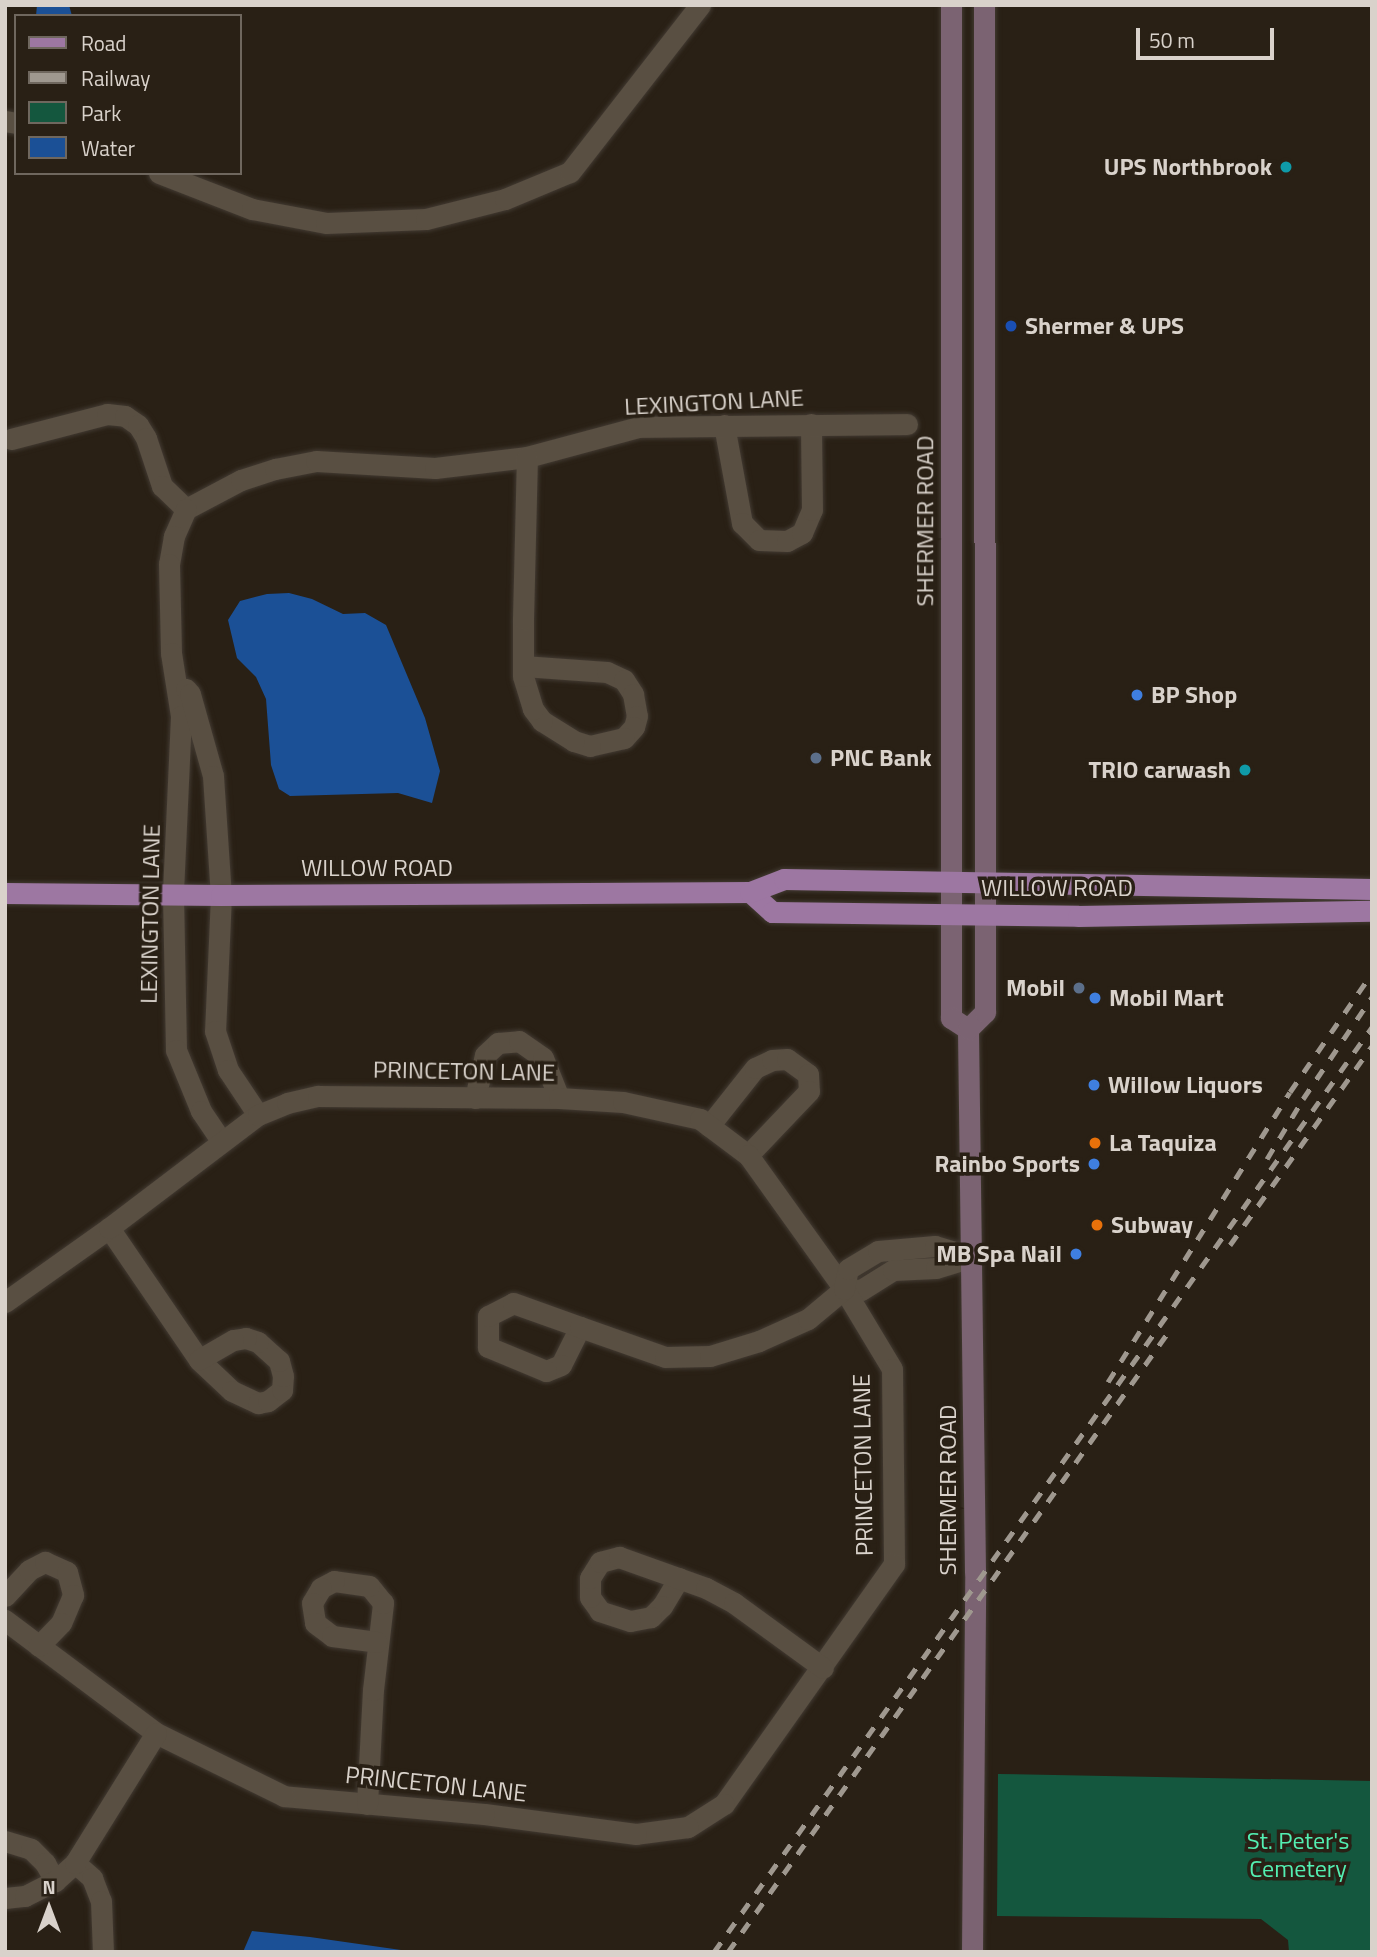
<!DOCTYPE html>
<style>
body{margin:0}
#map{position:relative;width:1377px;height:1957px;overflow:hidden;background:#292015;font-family:"Titillium Web",sans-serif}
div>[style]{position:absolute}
.green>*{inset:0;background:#14573e}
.water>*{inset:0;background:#1b5096}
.roads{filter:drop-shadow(0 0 2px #423a32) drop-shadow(0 0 2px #423a32)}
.street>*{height:21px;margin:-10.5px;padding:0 10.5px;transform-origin:10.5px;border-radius:10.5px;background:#594f42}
.secondary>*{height:21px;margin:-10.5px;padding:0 10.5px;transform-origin:10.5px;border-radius:10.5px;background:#7b6372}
.primary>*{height:21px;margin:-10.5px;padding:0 10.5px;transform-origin:10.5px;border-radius:10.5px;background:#9d77a2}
.rail>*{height:5px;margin-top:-2.5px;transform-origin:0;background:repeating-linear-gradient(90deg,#9f988f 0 12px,transparent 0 24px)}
.dots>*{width:19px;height:19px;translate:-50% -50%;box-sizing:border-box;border:4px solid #292015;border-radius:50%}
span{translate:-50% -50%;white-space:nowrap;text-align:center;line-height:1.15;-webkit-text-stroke:7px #292015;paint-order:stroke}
.poi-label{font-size:24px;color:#d9d2cb;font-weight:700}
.right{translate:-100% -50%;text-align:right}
.left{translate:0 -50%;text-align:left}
.street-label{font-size:24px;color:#d9d2cb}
.park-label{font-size:24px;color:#53efb2}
.frame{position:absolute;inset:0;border:7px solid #d9d2cb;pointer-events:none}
.legend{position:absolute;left:14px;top:14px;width:228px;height:161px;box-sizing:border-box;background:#292015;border:2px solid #6f675e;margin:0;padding:9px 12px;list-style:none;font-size:21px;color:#d9d2cb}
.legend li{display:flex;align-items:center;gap:14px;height:35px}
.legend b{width:35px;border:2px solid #6f675e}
.north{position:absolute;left:14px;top:1873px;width:70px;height:70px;-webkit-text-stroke:5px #292015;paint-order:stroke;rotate:0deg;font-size:19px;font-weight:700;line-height:28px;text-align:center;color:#d9d2cb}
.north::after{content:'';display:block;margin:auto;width:24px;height:32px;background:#d9d2cb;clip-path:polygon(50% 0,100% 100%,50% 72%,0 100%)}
.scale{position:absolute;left:1136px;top:28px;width:138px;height:32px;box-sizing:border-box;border:4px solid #d9d2cb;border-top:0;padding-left:9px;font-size:21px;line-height:24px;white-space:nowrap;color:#d9d2cb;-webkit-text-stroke:5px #292015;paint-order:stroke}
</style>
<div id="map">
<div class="green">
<i style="clip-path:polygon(998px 1774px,1372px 1781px,1372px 1952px,1289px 1952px,1288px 1940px,1261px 1919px,997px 1916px)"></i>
</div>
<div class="water">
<i style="clip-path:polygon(37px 5px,69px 5px,72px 16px,36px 16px)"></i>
<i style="clip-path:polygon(289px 593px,312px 599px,343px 614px,365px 613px,386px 625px,425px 718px,440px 771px,432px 803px,398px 793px,290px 796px,279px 789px,271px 765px,266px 699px,256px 677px,237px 658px,228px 620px,240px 601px,267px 594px)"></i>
<i style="clip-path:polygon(252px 1931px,310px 1937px,415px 1952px,243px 1952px)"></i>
</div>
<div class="roads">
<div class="street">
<i style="left:5px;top:121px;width:11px;rotate:10deg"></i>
<i style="left:159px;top:173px;width:100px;rotate:21.2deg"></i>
<i style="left:252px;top:209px;width:75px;rotate:10.7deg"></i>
<i style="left:326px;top:223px;width:100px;rotate:-2.3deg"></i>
<i style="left:426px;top:219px;width:81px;rotate:-14.2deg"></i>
<i style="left:505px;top:199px;width:70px;rotate:-22.6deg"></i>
<i style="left:570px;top:172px;width:212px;rotate:-52.1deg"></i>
<i style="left:724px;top:425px;width:100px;rotate:79.6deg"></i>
<i style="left:742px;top:523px;width:24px;rotate:45deg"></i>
<i style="left:759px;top:540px;width:28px;rotate:2deg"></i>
<i style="left:787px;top:541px;width:17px;rotate:-28deg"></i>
<i style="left:802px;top:533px;width:25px;rotate:-67deg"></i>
<i style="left:812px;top:510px;width:86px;rotate:-90.7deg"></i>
<i style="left:11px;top:439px;width:99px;rotate:-14.6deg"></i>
<i style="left:107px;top:414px;width:18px;rotate:6deg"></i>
<i style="left:125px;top:416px;width:16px;rotate:35deg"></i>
<i style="left:138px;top:425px;width:15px;rotate:58deg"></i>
<i style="left:146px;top:438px;width:51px;rotate:71.6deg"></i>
<i style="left:162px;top:486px;width:33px;rotate:44deg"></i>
<i style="left:186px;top:509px;width:62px;rotate:-27.8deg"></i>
<i style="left:241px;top:480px;width:36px;rotate:-18deg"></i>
<i style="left:275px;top:469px;width:42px;rotate:-11deg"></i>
<i style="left:316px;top:461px;width:119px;rotate:3.4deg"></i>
<i style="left:435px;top:468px;width:93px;rotate:-6.8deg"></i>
<i style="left:527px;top:457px;width:115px;rotate:-15.1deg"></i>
<i style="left:638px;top:427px;width:269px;rotate:-0.6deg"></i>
<i style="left:186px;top:509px;width:30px;rotate:114deg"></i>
<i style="left:174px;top:536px;width:28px;rotate:100deg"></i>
<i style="left:169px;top:564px;width:89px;rotate:88.7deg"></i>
<i style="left:171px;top:653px;width:64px;rotate:81deg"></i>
<i style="left:181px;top:716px;width:178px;rotate:92.6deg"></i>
<i style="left:173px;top:894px;width:156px;rotate:88.9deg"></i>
<i style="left:176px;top:1050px;width:66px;rotate:67.7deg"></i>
<i style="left:201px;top:1111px;width:37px;rotate:56deg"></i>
<i style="left:523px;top:666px;width:84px;rotate:4.1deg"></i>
<i style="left:607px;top:672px;width:19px;rotate:25deg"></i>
<i style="left:624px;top:680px;width:17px;rotate:57deg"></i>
<i style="left:633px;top:694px;width:22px;rotate:80deg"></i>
<i style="left:637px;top:716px;width:11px;rotate:105deg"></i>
<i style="left:634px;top:727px;width:15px;rotate:132deg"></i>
<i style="left:624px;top:738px;width:35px;rotate:167deg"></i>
<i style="left:590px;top:746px;width:17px;rotate:-163deg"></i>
<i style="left:574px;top:741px;width:38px;rotate:-148deg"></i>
<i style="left:542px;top:721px;width:15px;rotate:-127deg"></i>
<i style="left:533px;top:709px;width:34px;rotate:-107deg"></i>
<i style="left:523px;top:676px;width:57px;rotate:-90deg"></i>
<i style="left:523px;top:619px;width:162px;rotate:-88.6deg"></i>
<i style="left:186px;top:689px;width:6px;rotate:51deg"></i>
<i style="left:190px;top:694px;width:85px;rotate:74.3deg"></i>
<i style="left:213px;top:776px;width:119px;rotate:86.2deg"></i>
<i style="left:221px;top:895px;width:136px;rotate:92.5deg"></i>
<i style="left:215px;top:1031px;width:41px;rotate:71.6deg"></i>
<i style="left:228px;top:1070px;width:54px;rotate:56.3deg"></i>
<i style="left:475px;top:1098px;width:44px;rotate:-76.9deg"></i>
<i style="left:485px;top:1055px;width:18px;rotate:-43deg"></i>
<i style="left:498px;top:1043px;width:21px;rotate:-5deg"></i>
<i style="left:519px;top:1041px;width:29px;rotate:35deg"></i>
<i style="left:543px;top:1058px;width:43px;rotate:68.2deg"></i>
<i style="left:709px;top:1126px;width:74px;rotate:-51.6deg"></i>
<i style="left:755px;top:1068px;width:19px;rotate:-25deg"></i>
<i style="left:772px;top:1060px;width:15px;rotate:-4deg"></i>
<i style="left:787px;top:1059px;width:26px;rotate:36deg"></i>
<i style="left:808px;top:1074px;width:17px;rotate:87deg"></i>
<i style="left:809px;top:1091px;width:88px;rotate:133.6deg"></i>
<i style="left:109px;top:1228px;width:160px;rotate:55.7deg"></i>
<i style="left:199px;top:1360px;width:45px;rotate:43.2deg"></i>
<i style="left:232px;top:1391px;width:29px;rotate:25deg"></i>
<i style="left:258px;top:1403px;width:10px;rotate:-11deg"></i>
<i style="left:268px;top:1401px;width:18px;rotate:-38deg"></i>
<i style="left:282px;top:1390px;width:14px;rotate:-86deg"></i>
<i style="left:283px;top:1376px;width:16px;rotate:-105deg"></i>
<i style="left:279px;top:1361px;width:28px;rotate:-138deg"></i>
<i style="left:258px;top:1342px;width:13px;rotate:-162deg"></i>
<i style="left:246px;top:1338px;width:13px;rotate:171deg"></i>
<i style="left:233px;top:1340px;width:39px;rotate:150deg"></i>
<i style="left:844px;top:1289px;width:17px;rotate:3deg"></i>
<i style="left:861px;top:1290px;width:38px;rotate:-32deg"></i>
<i style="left:893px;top:1270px;width:43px;rotate:-2.7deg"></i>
<i style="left:936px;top:1268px;width:38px;rotate:-17deg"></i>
<i style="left:5px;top:1302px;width:128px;rotate:-35.4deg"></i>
<i style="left:109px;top:1228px;width:187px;rotate:-37.2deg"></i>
<i style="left:258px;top:1115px;width:31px;rotate:-22deg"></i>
<i style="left:287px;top:1103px;width:32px;rotate:-13deg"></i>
<i style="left:318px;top:1096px;width:241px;rotate:0.5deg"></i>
<i style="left:559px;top:1098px;width:64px;rotate:3.6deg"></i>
<i style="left:623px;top:1102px;width:79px;rotate:12.4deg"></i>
<i style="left:700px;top:1119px;width:60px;rotate:36.9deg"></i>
<i style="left:748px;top:1155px;width:165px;rotate:54.4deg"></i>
<i style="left:844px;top:1289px;width:93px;rotate:59deg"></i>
<i style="left:892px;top:1369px;width:195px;rotate:89.4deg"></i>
<i style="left:894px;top:1564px;width:294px;rotate:125.3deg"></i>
<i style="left:724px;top:1804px;width:43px;rotate:147.4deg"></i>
<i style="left:688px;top:1827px;width:52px;rotate:172.3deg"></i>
<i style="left:636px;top:1834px;width:153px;rotate:-172.5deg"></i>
<i style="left:484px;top:1814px;width:201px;rotate:-174.9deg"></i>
<i style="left:284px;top:1796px;width:143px;rotate:-153.8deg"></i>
<i style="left:156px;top:1733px;width:189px;rotate:-143.2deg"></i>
<i style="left:580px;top:1327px;width:42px;rotate:116.6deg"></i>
<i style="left:561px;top:1365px;width:16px;rotate:158deg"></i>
<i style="left:546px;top:1371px;width:63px;rotate:-157.5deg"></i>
<i style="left:488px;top:1347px;width:31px;rotate:-90deg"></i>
<i style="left:488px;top:1316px;width:28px;rotate:-27deg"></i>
<i style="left:513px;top:1303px;width:71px;rotate:19.7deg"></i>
<i style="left:580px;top:1327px;width:90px;rotate:19.4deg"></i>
<i style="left:665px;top:1357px;width:45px;rotate:-1.3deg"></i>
<i style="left:710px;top:1356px;width:51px;rotate:-17deg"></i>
<i style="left:759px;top:1341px;width:54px;rotate:-24.2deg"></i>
<i style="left:808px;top:1319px;width:47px;rotate:-39.8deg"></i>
<i style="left:844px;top:1289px;width:20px;rotate:-79deg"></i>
<i style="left:848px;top:1269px;width:35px;rotate:-31deg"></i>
<i style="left:878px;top:1251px;width:57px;rotate:-5deg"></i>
<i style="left:935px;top:1246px;width:39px;rotate:17deg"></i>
<i style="left:679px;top:1578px;width:33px;rotate:121deg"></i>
<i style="left:662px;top:1606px;width:16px;rotate:135deg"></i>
<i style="left:651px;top:1617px;width:21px;rotate:169deg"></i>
<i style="left:630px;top:1621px;width:32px;rotate:-162deg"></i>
<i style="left:600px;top:1611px;width:17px;rotate:-126deg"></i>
<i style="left:590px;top:1597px;width:19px;rotate:-90deg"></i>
<i style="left:590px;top:1578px;width:19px;rotate:-58deg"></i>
<i style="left:600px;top:1562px;width:20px;rotate:-15deg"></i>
<i style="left:619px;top:1557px;width:92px;rotate:19.6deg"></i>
<i style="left:706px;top:1588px;width:32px;rotate:28deg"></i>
<i style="left:734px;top:1603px;width:110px;rotate:36.1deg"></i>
<i style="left:5px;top:1596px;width:35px;rotate:-47deg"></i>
<i style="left:29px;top:1570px;width:18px;rotate:-27deg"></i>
<i style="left:45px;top:1562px;width:24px;rotate:24deg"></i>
<i style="left:67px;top:1572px;width:24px;rotate:75deg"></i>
<i style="left:73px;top:1595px;width:30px;rotate:113deg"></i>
<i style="left:61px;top:1623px;width:32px;rotate:134deg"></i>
<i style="left:367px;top:1804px;width:114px;rotate:-87deg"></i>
<i style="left:373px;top:1690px;width:88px;rotate:-83.4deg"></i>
<i style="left:383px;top:1603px;width:22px;rotate:-129deg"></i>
<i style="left:369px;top:1586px;width:35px;rotate:-172deg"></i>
<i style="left:334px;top:1581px;width:15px;rotate:152deg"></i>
<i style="left:321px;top:1588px;width:17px;rotate:121deg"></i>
<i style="left:312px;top:1603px;width:20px;rotate:81deg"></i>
<i style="left:315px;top:1623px;width:21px;rotate:37deg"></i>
<i style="left:332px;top:1636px;width:45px;rotate:7.6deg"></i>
<i style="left:5px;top:1841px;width:27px;rotate:17deg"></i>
<i style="left:31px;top:1849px;width:20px;rotate:45deg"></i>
<i style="left:45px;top:1863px;width:21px;rotate:61deg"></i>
<i style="left:75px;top:1863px;width:23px;rotate:41deg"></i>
<i style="left:92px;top:1878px;width:25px;rotate:69deg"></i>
<i style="left:101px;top:1901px;width:51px;rotate:87.8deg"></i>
<i style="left:5px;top:1898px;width:20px;rotate:-6deg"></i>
<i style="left:25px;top:1896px;width:34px;rotate:-27deg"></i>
<i style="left:55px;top:1881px;width:27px;rotate:-42deg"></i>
<i style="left:75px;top:1863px;width:153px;rotate:-58.1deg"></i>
</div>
<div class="secondary">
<i style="left:951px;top:5px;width:1013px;rotate:90deg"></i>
<i style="left:951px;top:1018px;width:20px;rotate:33deg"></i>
<i style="left:972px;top:1952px;width:380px;rotate:-89.5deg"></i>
<i style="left:975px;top:1572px;width:543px;rotate:-90.74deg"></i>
<i style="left:968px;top:1029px;width:24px;rotate:-45deg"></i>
<i style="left:985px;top:1012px;width:1007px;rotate:-90.06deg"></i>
</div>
<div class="primary">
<i style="left:750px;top:892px;width:30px;rotate:42deg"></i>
<i style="left:772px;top:912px;width:306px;rotate:0.7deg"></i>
<i style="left:1078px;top:916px;width:294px;rotate:-1deg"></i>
<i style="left:5px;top:893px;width:216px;rotate:0.5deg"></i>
<i style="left:221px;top:895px;width:529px;rotate:-0.32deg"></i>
<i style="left:750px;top:892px;width:36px;rotate:-21deg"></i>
<i style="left:784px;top:879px;width:588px;rotate:0.97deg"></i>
</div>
</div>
<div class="rail">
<i style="left:1267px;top:1159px;width:70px;rotate:-59deg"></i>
<i style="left:1303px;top:1099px;width:123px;rotate:-55.9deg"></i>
<i style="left:1230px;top:1245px;width:244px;rotate:-54.5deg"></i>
<i style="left:1108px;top:1382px;width:342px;rotate:-57.9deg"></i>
<i style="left:1290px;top:1092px;width:145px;rotate:-55.4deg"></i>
<i style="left:714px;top:1952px;width:1135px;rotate:-54.57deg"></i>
<i style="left:728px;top:1952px;width:758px;rotate:-54.61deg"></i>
</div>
<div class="dots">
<i style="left:1286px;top:167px;background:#0f9aa8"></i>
<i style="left:1011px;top:326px;background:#1a4fb4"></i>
<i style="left:1137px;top:695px;background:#3f7fe0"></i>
<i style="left:816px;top:758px;background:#5c6f8a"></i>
<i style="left:1245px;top:770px;background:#0f9aa8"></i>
<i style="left:1079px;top:988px;background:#5c6f8a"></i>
<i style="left:1095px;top:998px;background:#3f7fe0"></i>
<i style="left:1094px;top:1085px;background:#3f7fe0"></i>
<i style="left:1095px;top:1143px;background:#e8710a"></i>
<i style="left:1094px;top:1164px;background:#3f7fe0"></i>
<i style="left:1097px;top:1225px;background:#e8710a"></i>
<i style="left:1076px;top:1254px;background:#3f7fe0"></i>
</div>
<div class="poi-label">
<span class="right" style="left:1272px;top:167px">UPS Northbrook</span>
<span class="left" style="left:1025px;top:326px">Shermer &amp; UPS</span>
<span class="left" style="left:1151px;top:695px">BP Shop</span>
<span class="left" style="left:830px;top:758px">PNC Bank</span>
<span class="right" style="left:1231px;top:770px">TRIO carwash</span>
<span class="right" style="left:1065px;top:988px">Mobil</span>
<span class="left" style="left:1109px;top:998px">Mobil Mart</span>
<span class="left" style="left:1108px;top:1085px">Willow Liquors</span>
<span class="left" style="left:1109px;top:1143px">La Taquiza</span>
<span class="right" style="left:1080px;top:1164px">Rainbo Sports</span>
<span class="left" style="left:1111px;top:1225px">Subway</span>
<span class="right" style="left:1062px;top:1254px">MB Spa Nail</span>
</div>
<div class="street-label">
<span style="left:714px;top:402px;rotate:-3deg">LEXINGTON LANE</span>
<span style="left:925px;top:521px;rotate:-90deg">SHERMER ROAD</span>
<span style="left:377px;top:868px">WILLOW ROAD</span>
<span style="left:1057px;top:888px">WILLOW ROAD</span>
<span style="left:150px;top:914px;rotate:-89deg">LEXINGTON LANE</span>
<span style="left:464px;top:1071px;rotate:1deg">PRINCETON LANE</span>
<span style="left:863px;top:1465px;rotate:-91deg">PRINCETON LANE</span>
<span style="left:948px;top:1490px;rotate:-90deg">SHERMER ROAD</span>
<span style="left:436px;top:1784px;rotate:6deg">PRINCETON LANE</span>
</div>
<div class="park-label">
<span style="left:1298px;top:1855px">St. Peter's<br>Cemetery</span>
</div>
<div class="frame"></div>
<ul class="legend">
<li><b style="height:9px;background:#9d77a2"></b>Road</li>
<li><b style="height:9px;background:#9f988f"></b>Railway</li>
<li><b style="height:19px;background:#14573e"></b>Park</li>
<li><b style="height:19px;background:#1b5096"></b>Water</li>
</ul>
<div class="north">N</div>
<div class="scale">50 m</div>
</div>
